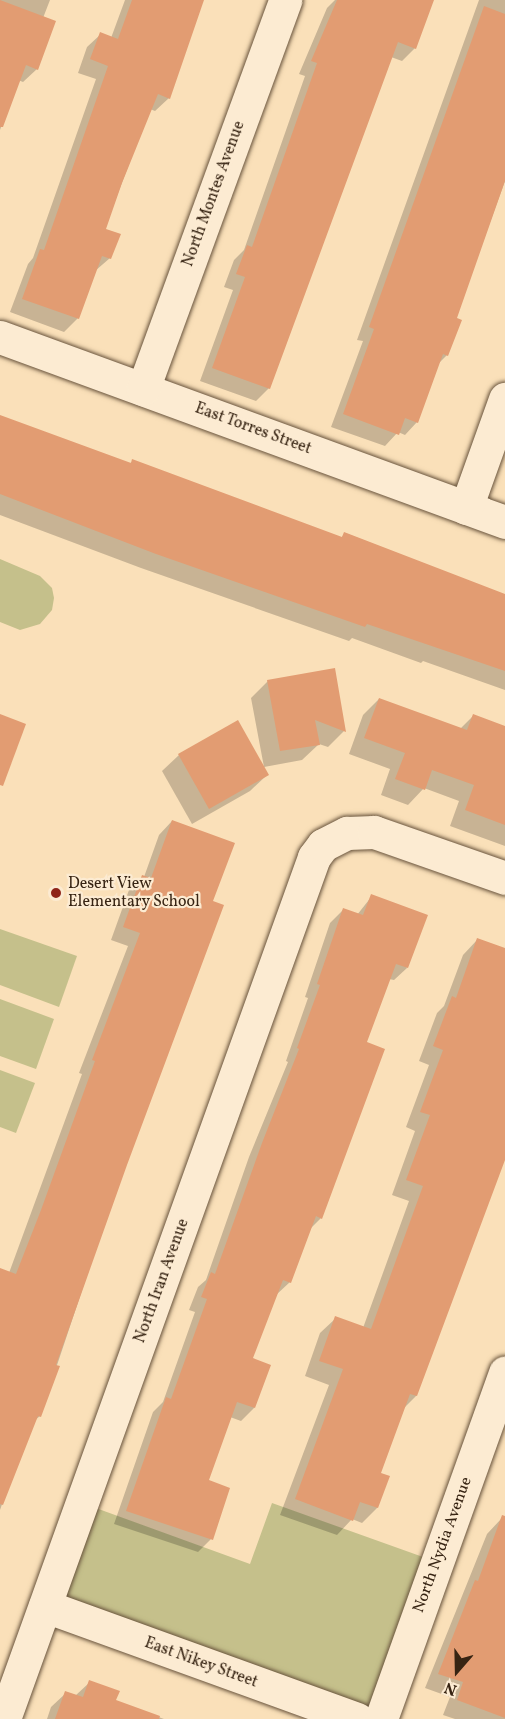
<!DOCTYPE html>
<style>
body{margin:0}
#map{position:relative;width:505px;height:1719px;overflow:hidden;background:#fae0b9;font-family:Vollkorn,serif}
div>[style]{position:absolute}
.green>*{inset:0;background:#c5c08b}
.shadow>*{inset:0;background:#0003}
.building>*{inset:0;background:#e29c72}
.roads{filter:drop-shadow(0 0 2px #68533c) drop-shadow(0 0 2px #68533c)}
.street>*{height:33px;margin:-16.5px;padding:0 16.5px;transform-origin:16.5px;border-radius:16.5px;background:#fcebd2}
.dots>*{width:16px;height:16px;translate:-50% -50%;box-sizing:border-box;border:3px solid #fcebd2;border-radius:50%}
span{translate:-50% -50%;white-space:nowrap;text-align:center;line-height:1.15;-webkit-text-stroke:4.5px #fcebd2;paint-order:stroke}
.street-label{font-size:16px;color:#372413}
.poi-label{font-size:16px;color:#372413}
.left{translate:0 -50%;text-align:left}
.north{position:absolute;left:427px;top:1641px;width:60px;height:60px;-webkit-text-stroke:4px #fcebd2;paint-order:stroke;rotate:200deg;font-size:16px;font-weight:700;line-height:24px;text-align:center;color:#372413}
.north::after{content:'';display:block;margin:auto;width:21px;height:27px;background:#372413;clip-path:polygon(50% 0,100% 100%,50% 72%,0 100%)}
</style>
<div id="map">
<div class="green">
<i style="clip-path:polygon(0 559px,40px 576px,52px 588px,54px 598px,52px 610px,40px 624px,20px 630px,0 622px)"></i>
<i style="clip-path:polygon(0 929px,77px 956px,59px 1007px,0 985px)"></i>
<i style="clip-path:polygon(0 999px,54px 1019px,36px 1069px,0 1056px)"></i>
<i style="clip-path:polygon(0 1070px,35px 1083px,16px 1133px,0 1127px)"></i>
<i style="clip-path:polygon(82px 1503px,250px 1564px,272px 1503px,437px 1562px,381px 1719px,45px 1606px)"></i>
</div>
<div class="shadow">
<i style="clip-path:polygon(0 0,50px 0,43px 18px,37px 69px,23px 82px,18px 80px,0 130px)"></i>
<i style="clip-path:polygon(125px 0,203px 0,169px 98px,155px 111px,150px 109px,104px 230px,110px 258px,95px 271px,78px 318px,64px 332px,10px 312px,28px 264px,33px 258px,96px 79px,78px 73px,87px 47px,101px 34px,111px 38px)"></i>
<i style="clip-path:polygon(335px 0,433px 0,415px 48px,402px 61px,391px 57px,269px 388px,256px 401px,200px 381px,233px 290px,224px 287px,234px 260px,244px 250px,305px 76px,299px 74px,327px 8px)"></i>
<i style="clip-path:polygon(479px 0,505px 0,505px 181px,455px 319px,447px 355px,438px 364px,417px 422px,405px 435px,398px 432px,385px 446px,331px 427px,363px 341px,357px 340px)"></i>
<i style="clip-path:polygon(0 417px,129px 464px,133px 461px,341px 538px,345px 533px,505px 595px,505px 690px,423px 661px,421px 663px,352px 638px,349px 641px,141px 568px,0 515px)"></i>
<i style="clip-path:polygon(268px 681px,344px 731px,328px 747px,319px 744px,302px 760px,264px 767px,251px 698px)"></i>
<i style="clip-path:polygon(379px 699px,460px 729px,473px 716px,505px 727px,505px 846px,450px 826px,459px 801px,424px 788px,408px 805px,381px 795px,390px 769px,349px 754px,363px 715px)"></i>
<i style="clip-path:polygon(237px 722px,267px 775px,250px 791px,192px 824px,162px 771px,179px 755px)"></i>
<i style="clip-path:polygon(172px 821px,212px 902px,40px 1416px,34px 1421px,16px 1464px,0 1510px,0 1272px,9px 1273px,82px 1074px,79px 1073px,128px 946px,111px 940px,129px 890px,144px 877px,159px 835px)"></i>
<i style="clip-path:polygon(372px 896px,407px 968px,394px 980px,389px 979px,365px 1043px,321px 1218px,310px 1229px,290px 1282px,276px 1295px,251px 1359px,254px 1408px,241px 1421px,230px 1417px,207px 1481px,211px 1539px,198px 1552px,114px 1524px,153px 1412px,163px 1402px,195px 1312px,189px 1310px,198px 1287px,206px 1280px,249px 1157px,288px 1062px,286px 1061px,308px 998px,305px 997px,330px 923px,343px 910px,357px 915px)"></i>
<i style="clip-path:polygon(478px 939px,505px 949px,505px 1149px,416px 1396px,403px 1409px,379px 1474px,388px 1477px,377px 1508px,362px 1523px,352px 1519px,337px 1535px,280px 1515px,329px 1385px,305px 1376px,320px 1333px,336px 1318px,363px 1328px,409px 1201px,392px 1195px,415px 1131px,406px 1127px,429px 1065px,419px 1061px,437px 1013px,444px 1006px,463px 955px)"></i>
<i style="clip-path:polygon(501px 1519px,505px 1521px,505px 1719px,455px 1719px,443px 1715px,450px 1697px,425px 1688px,487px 1534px)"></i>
<i style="clip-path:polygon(90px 1682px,114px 1701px,164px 1719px,47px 1719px,51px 1707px,66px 1693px,75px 1696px)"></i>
</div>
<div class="building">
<i style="clip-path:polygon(0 0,56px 21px,38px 70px,26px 65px,3px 127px,0 127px)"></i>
<i style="clip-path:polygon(132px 0,204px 0,170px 99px,158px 94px,122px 183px,106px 229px,121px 234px,111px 259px,102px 256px,79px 319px,22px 299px,40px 249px,44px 250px,108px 66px,90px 59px,100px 32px,118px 39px)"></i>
<i style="clip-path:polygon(337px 0,434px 0,416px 49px,398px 42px,270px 389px,212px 368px,245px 277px,236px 274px,247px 245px,252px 247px,317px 63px,311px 61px)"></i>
<i style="clip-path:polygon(484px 6px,505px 14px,505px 181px,457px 318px,462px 320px,448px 356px,443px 354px,418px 423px,405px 418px,399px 435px,343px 414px,374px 329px,369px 327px)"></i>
<i style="clip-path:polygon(0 415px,131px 463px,132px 459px,342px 537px,344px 532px,505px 594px,505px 671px,367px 624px,365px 627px,156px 554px,0 494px)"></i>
<i style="clip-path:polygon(335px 668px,346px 732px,315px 720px,320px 745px,280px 751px,267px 680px)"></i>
<i style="clip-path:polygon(379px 698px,467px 730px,473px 714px,505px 726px,505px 825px,465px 810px,474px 785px,432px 770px,425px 790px,395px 779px,405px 753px,364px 738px)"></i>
<i style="clip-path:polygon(0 714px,26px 724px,3px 786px,0 785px)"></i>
<i style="clip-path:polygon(238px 720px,269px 775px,209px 809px,178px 754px)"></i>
<i style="clip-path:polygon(172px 820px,235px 843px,213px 901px,224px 905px,127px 1165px,56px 1365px,60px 1366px,41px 1417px,38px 1416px,3px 1505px,0 1504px,0 1268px,16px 1274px,41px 1210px,95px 1061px,92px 1060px,140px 933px,123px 927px,142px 875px,151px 878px)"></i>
<i style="clip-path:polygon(371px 894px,428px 915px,408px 968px,396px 964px,367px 1042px,385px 1049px,322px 1219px,316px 1216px,291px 1283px,283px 1280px,253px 1358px,271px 1365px,255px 1408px,237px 1402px,209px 1480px,230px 1488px,213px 1540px,126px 1511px,166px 1397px,171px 1399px,207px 1299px,201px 1297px,211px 1272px,215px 1274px,262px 1143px,299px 1049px,297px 1048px,320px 985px,317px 984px,343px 908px,363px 915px)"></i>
<i style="clip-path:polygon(477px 938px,505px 948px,505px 1160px,417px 1396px,410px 1394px,381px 1473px,390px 1476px,378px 1508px,360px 1502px,353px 1521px,295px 1499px,343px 1369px,319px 1361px,335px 1316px,371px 1329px,423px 1186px,406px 1180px,430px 1115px,420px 1112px,443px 1050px,433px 1046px,452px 996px,456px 998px)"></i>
<i style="clip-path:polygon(502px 1515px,505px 1516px,505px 1718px,457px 1700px,463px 1682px,438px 1674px,475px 1580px,478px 1581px)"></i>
<i style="clip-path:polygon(89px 1680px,120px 1691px,116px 1700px,160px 1716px,159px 1719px,55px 1719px,65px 1691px,83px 1697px)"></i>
</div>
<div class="roads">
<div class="street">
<i style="left:0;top:337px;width:538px;rotate:20.12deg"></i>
<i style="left:143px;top:389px;width:414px;rotate:-69.9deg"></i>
<i style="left:466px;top:508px;width:116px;rotate:-70.3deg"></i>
<i style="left:45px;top:1606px;width:332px;rotate:19.9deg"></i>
<i style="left:4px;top:1719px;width:916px;rotate:-70.22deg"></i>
<i style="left:314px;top:857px;width:15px;rotate:-53deg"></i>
<i style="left:323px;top:845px;width:27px;rotate:-27deg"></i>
<i style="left:347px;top:833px;width:27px;rotate:-2deg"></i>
<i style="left:374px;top:832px;width:139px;rotate:19.3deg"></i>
<i style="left:381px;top:1719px;width:368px;rotate:-70.3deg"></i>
</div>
</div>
<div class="dots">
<i style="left:56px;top:893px;background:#8f2418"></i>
</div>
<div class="street-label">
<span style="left:214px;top:194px;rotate:-70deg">North Montes Avenue</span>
<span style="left:253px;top:429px;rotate:20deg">East Torres Street</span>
<span style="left:162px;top:1281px;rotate:-70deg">North Iran Avenue</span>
<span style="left:443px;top:1545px;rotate:-70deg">North Nydia Avenue</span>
<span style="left:201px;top:1663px;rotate:20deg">East Nikey Street</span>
</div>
<div class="poi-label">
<span class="left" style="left:68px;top:893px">Desert View<br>Elementary School</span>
</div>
<div class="north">N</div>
</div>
